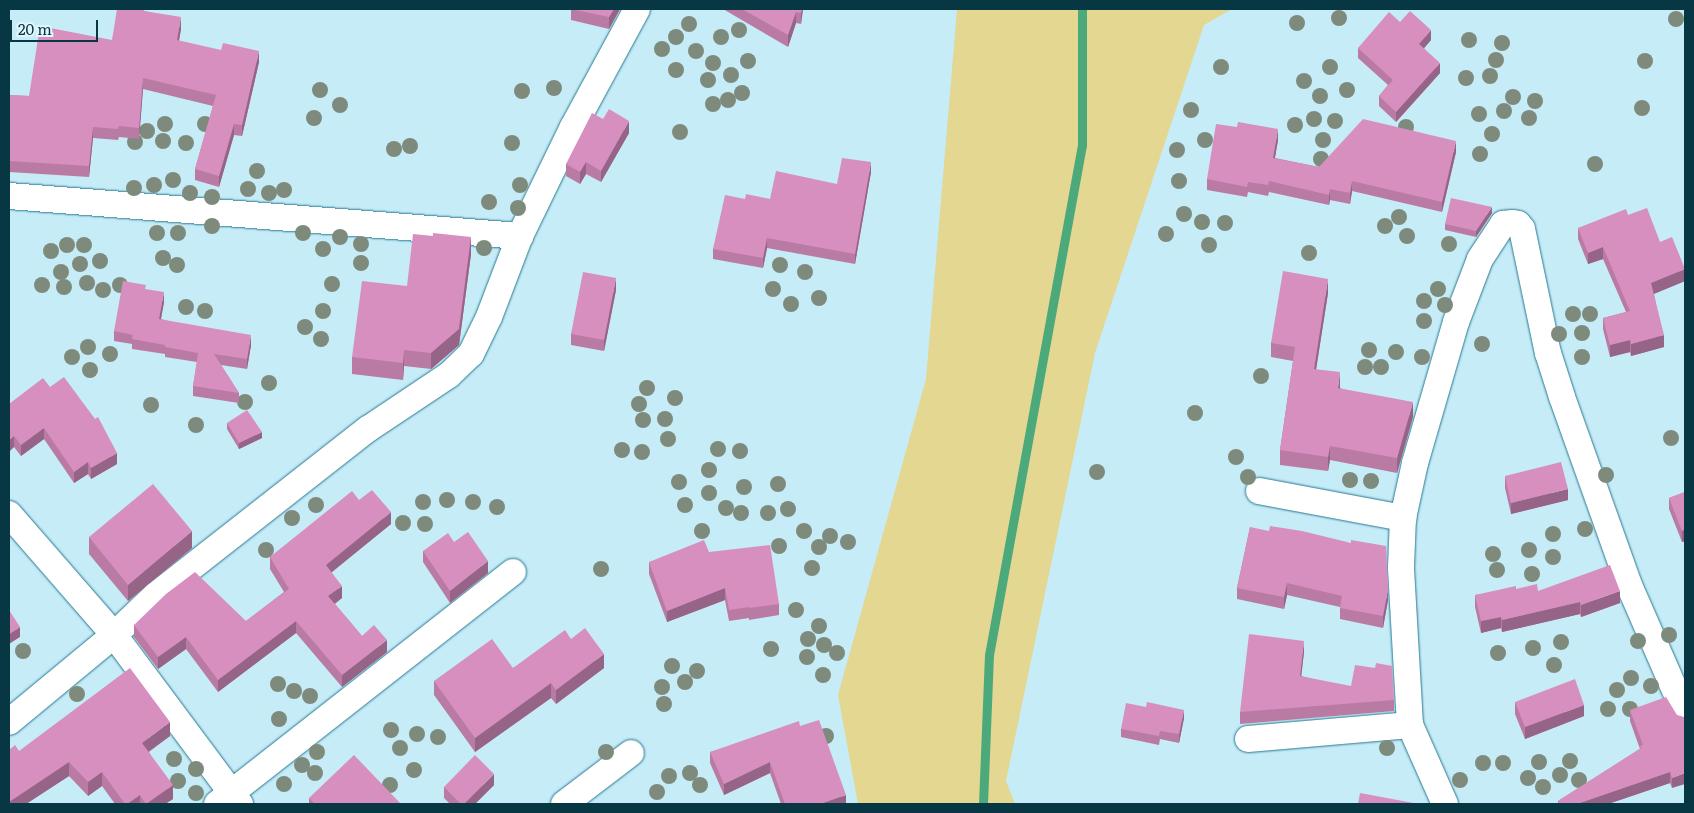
<!DOCTYPE html>
<style>
body{margin:0}
#map{position:relative;width:1694px;height:813px;overflow:hidden;background:#c6ecf8;font-family:Literata,serif}
div>[style]{position:absolute}
.green>*{inset:0;background:#e3d792}
.stream>*{height:9px;margin:-4.5px;padding:0 4.5px;transform-origin:4.5px;border-radius:4.5px;background:#4ca97c}
.roads{filter:drop-shadow(0 0 1px #257990) drop-shadow(0 0 1px #257990)}
.street>*{height:26px;margin:-13px;padding:0 13px;transform-origin:13px;border-radius:13px;background:#fff}
.trees>*{width:16px;height:16px;margin:-8px;border-radius:50%;background:#7e8b7c}
.wall>*{inset:0;background:#b97ba4}
.shaded-wall>*{inset:0;background:#966486}
.building>*{inset:0;background:#d78fbf}
span{translate:-50% -50%;white-space:nowrap;text-align:center;line-height:1.15;-webkit-text-stroke:4px #e3f6fc;paint-order:stroke}
.frame{position:absolute;inset:0;border:10px solid #063743;pointer-events:none}
.scale{position:absolute;left:10px;top:20px;width:88px;height:22px;box-sizing:border-box;border:2px solid #063743;border-top:0;padding-left:6px;font-size:15px;line-height:18px;white-space:nowrap;color:#063743;-webkit-text-stroke:4px #e3f6fc;paint-order:stroke}
</style>
<div id="map">
<div class="green">
<i style="clip-path:polygon(957px 9px,1232px 9px,1204px 25px,1095px 353px,1006px 781px,1015px 804px,858px 804px,838px 695px,926px 379px)"></i>
</div>
<div class="stream">
<i style="left:983px;top:804px;width:149px;rotate:-87.7deg"></i>
<i style="left:989px;top:655px;width:518px;rotate:-79.67deg"></i>
<i style="left:1082px;top:145px;width:136px;rotate:-90deg"></i>
</div>
<div class="roads">
<div class="street">
<i style="left:9px;top:196px;width:513px;rotate:4.48deg"></i>
<i style="left:1259px;top:491px;width:147px;rotate:10.6deg"></i>
<i style="left:9px;top:514px;width:160px;rotate:49deg"></i>
<i style="left:114px;top:635px;width:211px;rotate:53.3deg"></i>
<i style="left:9px;top:722px;width:136px;rotate:-39.6deg"></i>
<i style="left:114px;top:635px;width:58px;rotate:-43.6deg"></i>
<i style="left:156px;top:595px;width:269px;rotate:-38.1deg"></i>
<i style="left:368px;top:429px;width:97px;rotate:-33.7deg"></i>
<i style="left:449px;top:375px;width:30px;rotate:-44deg"></i>
<i style="left:471px;top:354px;width:41px;rotate:-64.1deg"></i>
<i style="left:489px;top:317px;width:87px;rotate:-69.1deg"></i>
<i style="left:520px;top:236px;width:121px;rotate:-64.1deg"></i>
<i style="left:573px;top:127px;width:134px;rotate:-61.5deg"></i>
<i style="left:1248px;top:739px;width:163px;rotate:-4.9deg"></i>
<i style="left:217px;top:804px;width:376px;rotate:-38.1deg"></i>
<i style="left:564px;top:804px;width:84px;rotate:-37.3deg"></i>
<i style="left:1445px;top:804px;width:86px;rotate:-113.9deg"></i>
<i style="left:1410px;top:725px;width:158px;rotate:-93.3deg"></i>
<i style="left:1401px;top:567px;width:49px;rotate:-87.7deg"></i>
<i style="left:1403px;top:518px;width:56px;rotate:-77.7deg"></i>
<i style="left:1415px;top:463px;width:147px;rotate:-73.8deg"></i>
<i style="left:1456px;top:322px;width:67px;rotate:-69.1deg"></i>
<i style="left:1480px;top:259px;width:42px;rotate:-56.7deg"></i>
<i style="left:1503px;top:224px;width:10px;rotate:-6deg"></i>
<i style="left:1513px;top:223px;width:5px;rotate:11deg"></i>
<i style="left:1518px;top:224px;width:6px;rotate:51deg"></i>
<i style="left:1522px;top:229px;width:127px;rotate:78.2deg"></i>
<i style="left:1548px;top:353px;width:46px;rotate:72.3deg"></i>
<i style="left:1562px;top:397px;width:200px;rotate:70.4deg"></i>
<i style="left:1629px;top:585px;width:140px;rotate:66.4deg"></i>
</div>
</div>
<div class="trees">
<i style="left:1339px;top:18px"></i>
<i style="left:1676px;top:19px"></i>
<i style="left:1297px;top:23px"></i>
<i style="left:689px;top:24px"></i>
<i style="left:739px;top:30px"></i>
<i style="left:676px;top:37px"></i>
<i style="left:721px;top:37px"></i>
<i style="left:1469px;top:40px"></i>
<i style="left:1502px;top:43px"></i>
<i style="left:662px;top:49px"></i>
<i style="left:696px;top:51px"></i>
<i style="left:1496px;top:60px"></i>
<i style="left:748px;top:61px"></i>
<i style="left:1645px;top:61px"></i>
<i style="left:713px;top:63px"></i>
<i style="left:1221px;top:67px"></i>
<i style="left:1330px;top:67px"></i>
<i style="left:676px;top:70px"></i>
<i style="left:731px;top:75px"></i>
<i style="left:1490px;top:76px"></i>
<i style="left:1466px;top:78px"></i>
<i style="left:708px;top:80px"></i>
<i style="left:1304px;top:81px"></i>
<i style="left:554px;top:88px"></i>
<i style="left:320px;top:90px"></i>
<i style="left:1347px;top:90px"></i>
<i style="left:522px;top:91px"></i>
<i style="left:742px;top:93px"></i>
<i style="left:1320px;top:96px"></i>
<i style="left:1513px;top:97px"></i>
<i style="left:728px;top:100px"></i>
<i style="left:1535px;top:101px"></i>
<i style="left:713px;top:104px"></i>
<i style="left:340px;top:105px"></i>
<i style="left:1642px;top:108px"></i>
<i style="left:1191px;top:110px"></i>
<i style="left:1504px;top:111px"></i>
<i style="left:1479px;top:114px"></i>
<i style="left:314px;top:118px"></i>
<i style="left:1529px;top:118px"></i>
<i style="left:1314px;top:119px"></i>
<i style="left:1335px;top:121px"></i>
<i style="left:165px;top:124px"></i>
<i style="left:205px;top:124px"></i>
<i style="left:1295px;top:125px"></i>
<i style="left:1406px;top:127px"></i>
<i style="left:147px;top:131px"></i>
<i style="left:680px;top:132px"></i>
<i style="left:1492px;top:134px"></i>
<i style="left:1205px;top:140px"></i>
<i style="left:1323px;top:140px"></i>
<i style="left:163px;top:141px"></i>
<i style="left:135px;top:142px"></i>
<i style="left:186px;top:143px"></i>
<i style="left:512px;top:143px"></i>
<i style="left:410px;top:146px"></i>
<i style="left:394px;top:149px"></i>
<i style="left:1177px;top:150px"></i>
<i style="left:1480px;top:154px"></i>
<i style="left:1321px;top:159px"></i>
<i style="left:1595px;top:164px"></i>
<i style="left:257px;top:171px"></i>
<i style="left:173px;top:180px"></i>
<i style="left:1179px;top:181px"></i>
<i style="left:154px;top:185px"></i>
<i style="left:520px;top:185px"></i>
<i style="left:134px;top:188px"></i>
<i style="left:248px;top:189px"></i>
<i style="left:284px;top:190px"></i>
<i style="left:190px;top:193px"></i>
<i style="left:269px;top:193px"></i>
<i style="left:212px;top:197px"></i>
<i style="left:489px;top:202px"></i>
<i style="left:518px;top:208px"></i>
<i style="left:1184px;top:214px"></i>
<i style="left:1399px;top:217px"></i>
<i style="left:1202px;top:222px"></i>
<i style="left:1225px;top:223px"></i>
<i style="left:212px;top:226px"></i>
<i style="left:1385px;top:226px"></i>
<i style="left:157px;top:233px"></i>
<i style="left:178px;top:233px"></i>
<i style="left:303px;top:233px"></i>
<i style="left:1166px;top:234px"></i>
<i style="left:1407px;top:236px"></i>
<i style="left:340px;top:237px"></i>
<i style="left:361px;top:244px"></i>
<i style="left:1449px;top:244px"></i>
<i style="left:67px;top:245px"></i>
<i style="left:84px;top:245px"></i>
<i style="left:1209px;top:245px"></i>
<i style="left:484px;top:248px"></i>
<i style="left:323px;top:249px"></i>
<i style="left:51px;top:251px"></i>
<i style="left:1309px;top:253px"></i>
<i style="left:163px;top:258px"></i>
<i style="left:100px;top:261px"></i>
<i style="left:361px;top:263px"></i>
<i style="left:80px;top:264px"></i>
<i style="left:177px;top:265px"></i>
<i style="left:780px;top:265px"></i>
<i style="left:61px;top:272px"></i>
<i style="left:805px;top:272px"></i>
<i style="left:87px;top:283px"></i>
<i style="left:332px;top:284px"></i>
<i style="left:42px;top:285px"></i>
<i style="left:120px;top:285px"></i>
<i style="left:64px;top:287px"></i>
<i style="left:773px;top:289px"></i>
<i style="left:1438px;top:289px"></i>
<i style="left:103px;top:290px"></i>
<i style="left:819px;top:298px"></i>
<i style="left:1424px;top:301px"></i>
<i style="left:791px;top:304px"></i>
<i style="left:1445px;top:305px"></i>
<i style="left:186px;top:307px"></i>
<i style="left:205px;top:311px"></i>
<i style="left:323px;top:311px"></i>
<i style="left:1573px;top:314px"></i>
<i style="left:1590px;top:314px"></i>
<i style="left:1424px;top:321px"></i>
<i style="left:305px;top:327px"></i>
<i style="left:1582px;top:333px"></i>
<i style="left:1559px;top:334px"></i>
<i style="left:321px;top:339px"></i>
<i style="left:1482px;top:344px"></i>
<i style="left:88px;top:347px"></i>
<i style="left:1369px;top:350px"></i>
<i style="left:1396px;top:352px"></i>
<i style="left:110px;top:354px"></i>
<i style="left:72px;top:357px"></i>
<i style="left:1422px;top:357px"></i>
<i style="left:1582px;top:357px"></i>
<i style="left:1365px;top:367px"></i>
<i style="left:1381px;top:367px"></i>
<i style="left:90px;top:370px"></i>
<i style="left:1261px;top:376px"></i>
<i style="left:269px;top:383px"></i>
<i style="left:647px;top:388px"></i>
<i style="left:675px;top:398px"></i>
<i style="left:245px;top:402px"></i>
<i style="left:639px;top:404px"></i>
<i style="left:151px;top:405px"></i>
<i style="left:1195px;top:413px"></i>
<i style="left:665px;top:419px"></i>
<i style="left:643px;top:420px"></i>
<i style="left:196px;top:425px"></i>
<i style="left:1671px;top:438px"></i>
<i style="left:668px;top:439px"></i>
<i style="left:718px;top:449px"></i>
<i style="left:622px;top:450px"></i>
<i style="left:740px;top:451px"></i>
<i style="left:642px;top:452px"></i>
<i style="left:1236px;top:457px"></i>
<i style="left:709px;top:470px"></i>
<i style="left:1097px;top:472px"></i>
<i style="left:1606px;top:475px"></i>
<i style="left:1248px;top:477px"></i>
<i style="left:1350px;top:480px"></i>
<i style="left:1371px;top:481px"></i>
<i style="left:679px;top:482px"></i>
<i style="left:778px;top:484px"></i>
<i style="left:744px;top:487px"></i>
<i style="left:709px;top:493px"></i>
<i style="left:447px;top:500px"></i>
<i style="left:423px;top:502px"></i>
<i style="left:473px;top:502px"></i>
<i style="left:316px;top:505px"></i>
<i style="left:685px;top:505px"></i>
<i style="left:497px;top:507px"></i>
<i style="left:726px;top:508px"></i>
<i style="left:788px;top:509px"></i>
<i style="left:741px;top:513px"></i>
<i style="left:768px;top:513px"></i>
<i style="left:292px;top:518px"></i>
<i style="left:403px;top:523px"></i>
<i style="left:425px;top:524px"></i>
<i style="left:1585px;top:529px"></i>
<i style="left:702px;top:531px"></i>
<i style="left:804px;top:531px"></i>
<i style="left:1553px;top:534px"></i>
<i style="left:830px;top:536px"></i>
<i style="left:848px;top:542px"></i>
<i style="left:779px;top:546px"></i>
<i style="left:819px;top:547px"></i>
<i style="left:266px;top:550px"></i>
<i style="left:1529px;top:550px"></i>
<i style="left:1493px;top:554px"></i>
<i style="left:1553px;top:557px"></i>
<i style="left:812px;top:568px"></i>
<i style="left:601px;top:569px"></i>
<i style="left:1497px;top:570px"></i>
<i style="left:1532px;top:574px"></i>
<i style="left:796px;top:610px"></i>
<i style="left:819px;top:626px"></i>
<i style="left:1669px;top:635px"></i>
<i style="left:808px;top:639px"></i>
<i style="left:1638px;top:641px"></i>
<i style="left:1561px;top:642px"></i>
<i style="left:824px;top:645px"></i>
<i style="left:1533px;top:648px"></i>
<i style="left:771px;top:649px"></i>
<i style="left:23px;top:651px"></i>
<i style="left:837px;top:653px"></i>
<i style="left:1498px;top:653px"></i>
<i style="left:807px;top:657px"></i>
<i style="left:1554px;top:665px"></i>
<i style="left:672px;top:666px"></i>
<i style="left:697px;top:671px"></i>
<i style="left:823px;top:675px"></i>
<i style="left:1631px;top:678px"></i>
<i style="left:685px;top:682px"></i>
<i style="left:278px;top:684px"></i>
<i style="left:1651px;top:686px"></i>
<i style="left:662px;top:687px"></i>
<i style="left:1617px;top:690px"></i>
<i style="left:294px;top:691px"></i>
<i style="left:77px;top:694px"></i>
<i style="left:310px;top:696px"></i>
<i style="left:664px;top:704px"></i>
<i style="left:1608px;top:709px"></i>
<i style="left:1630px;top:709px"></i>
<i style="left:279px;top:719px"></i>
<i style="left:391px;top:730px"></i>
<i style="left:417px;top:734px"></i>
<i style="left:826px;top:736px"></i>
<i style="left:438px;top:737px"></i>
<i style="left:400px;top:748px"></i>
<i style="left:1387px;top:748px"></i>
<i style="left:317px;top:752px"></i>
<i style="left:606px;top:752px"></i>
<i style="left:174px;top:759px"></i>
<i style="left:1570px;top:761px"></i>
<i style="left:1539px;top:762px"></i>
<i style="left:1483px;top:763px"></i>
<i style="left:1503px;top:763px"></i>
<i style="left:302px;top:765px"></i>
<i style="left:196px;top:769px"></i>
<i style="left:414px;top:770px"></i>
<i style="left:315px;top:773px"></i>
<i style="left:690px;top:773px"></i>
<i style="left:1560px;top:775px"></i>
<i style="left:669px;top:776px"></i>
<i style="left:1528px;top:778px"></i>
<i style="left:1460px;top:780px"></i>
<i style="left:1579px;top:780px"></i>
<i style="left:178px;top:781px"></i>
<i style="left:284px;top:784px"></i>
<i style="left:390px;top:785px"></i>
<i style="left:700px;top:785px"></i>
<i style="left:1543px;top:787px"></i>
<i style="left:657px;top:792px"></i>
<i style="left:196px;top:793px"></i>
</div>
<div class="wall">
<i style="clip-path:polygon(571px 9px,620px 9px,609px 29px,571px 20px)"></i>
<i style="clip-path:polygon(723px 9px,803px 9px,801px 24px,796px 23px,788px 47px)"></i>
<i style="clip-path:polygon(145px 11px,181px 29px,179px 41px,259px 62px,242px 136px,234px 135px,219px 187px,195px 180px,195px 169px,213px 106px,143px 89px,139px 139px,119px 137px,118px 140px,93px 138px,89px 177px,9px 172px,9px 95px,29px 96px,112px 40px)"></i>
<i style="clip-path:polygon(1400px 22px,1431px 40px,1424px 48px,1440px 73px,1396px 122px,1379px 106px,1379px 96px,1388px 85px,1358px 58px,1358px 48px)"></i>
<i style="clip-path:polygon(603px 119px,629px 133px,601px 182px,586px 174px,580px 184px,566px 176px,566px 164px)"></i>
<i style="clip-path:polygon(1278px 140px,1275px 158px,1319px 167px,1456px 152px,1442px 212px,1352px 191px,1350px 204px,1330px 200px,1329px 205px,1269px 192px,1268px 196px,1248px 192px,1247px 197px,1207px 190px,1207px 179px)"></i>
<i style="clip-path:polygon(871px 172px,855px 264px,767px 248px,763px 268px,713px 259px,713px 249px,745px 199px,770px 199px,837px 184px)"></i>
<i style="clip-path:polygon(1492px 213px,1476px 237px,1445px 230px,1445px 224px)"></i>
<i style="clip-path:polygon(1628px 215px,1660px 242px,1685px 281px,1654px 294px,1664px 347px,1631px 356px,1630px 352px,1610px 357px,1603px 329px,1603px 318px,1626px 312px,1603px 259px,1588px 264px,1578px 239px,1578px 228px)"></i>
<i style="clip-path:polygon(471px 254px,459px 345px,431px 369px,404px 366px,403px 380px,352px 374px,352px 357px,407px 286px)"></i>
<i style="clip-path:polygon(146px 290px,164px 302px,161px 319px,251px 345px,247px 369px,221px 365px,239px 393px,239px 403px,193px 396px,193px 386px,197px 362px,165px 357px,165px 354px,132px 349px,132px 344px,114px 341px,114px 331px)"></i>
<i style="clip-path:polygon(616px 290px,604px 351px,571px 345px,571px 334px)"></i>
<i style="clip-path:polygon(1328px 293px,1316px 369px,1340px 388px,1413px 417px,1397px 473px,1330px 460px,1328px 471px,1280px 465px,1280px 450px,1293px 361px,1271px 357px,1271px 343px)"></i>
<i style="clip-path:polygon(50px 387px,117px 464px,91px 479px,88px 474px,74px 483px,44px 439px,21px 456px,14px 447px,9px 404px)"></i>
<i style="clip-path:polygon(227px 423px,262px 438px,239px 449px,227px 429px)"></i>
<i style="clip-path:polygon(1505px 476px,1568px 500px,1511px 514px,1505px 488px)"></i>
<i style="clip-path:polygon(1685px 492px,1685px 541px,1682px 542px,1669px 509px,1669px 498px)"></i>
<i style="clip-path:polygon(359px 500px,391px 524px,331px 572px,342px 598px,335px 604px,362px 636px,387px 652px,342px 687px,296px 633px,218px 692px,186px 649px,158px 669px,134px 637px,134px 625px,246px 621px,284px 592px,270px 569px,270px 557px)"></i>
<i style="clip-path:polygon(1250px 527px,1388px 600px,1383px 628px,1340px 619px,1340px 607px,1287px 595px,1284px 609px,1237px 599px,1237px 588px)"></i>
<i style="clip-path:polygon(89px 537px,192px 548px,128px 601px,89px 554px)"></i>
<i style="clip-path:polygon(454px 542px,488px 573px,450px 603px,423px 562px,423px 551px)"></i>
<i style="clip-path:polygon(709px 552px,779px 604px,779px 615px,749px 620px,749px 618px,729px 621px,725px 600px,667px 622px,649px 574px,649px 562px)"></i>
<i style="clip-path:polygon(1516px 589px,1538px 591px,1620px 603px,1581px 617px,1580px 614px,1502px 632px,1501px 628px,1481px 633px,1475px 607px,1475px 595px)"></i>
<i style="clip-path:polygon(571px 639px,604px 668px,556px 704px,551px 698px,475px 752px,434px 695px,434px 681px,513px 668px)"></i>
<i style="clip-path:polygon(1304px 652px,1301px 676px,1394px 700px,1394px 711px,1240px 724px,1240px 712px)"></i>
<i style="clip-path:polygon(1515px 702px,1584px 716px,1525px 739px,1515px 714px)"></i>
<i style="clip-path:polygon(1146px 707px,1184px 718px,1179px 743px,1160px 739px,1159px 745px,1121px 737px,1121px 729px)"></i>
<i style="clip-path:polygon(1630px 710px,1677px 715px,1672px 788px,1670px 783px,1608px 804px,1558px 804px,1558px 801px,1640px 749px,1630px 721px)"></i>
<i style="clip-path:polygon(800px 726px,846px 804px,781px 804px,770px 773px,724px 795px,710px 763px,710px 752px)"></i>
<i style="clip-path:polygon(170px 736px,149px 752px,173px 799px,165px 804px,115px 804px,102px 786px,88px 796px,69px 776px,26px 804px,9px 804px,19px 751px)"></i>
<i style="clip-path:polygon(494px 785px,475px 804px,450px 804px,444px 798px,444px 787px)"></i>
<i style="clip-path:polygon(309px 798px,401px 804px,309px 804px)"></i>
</div>
<div class="shaded-wall">
<i style="clip-path:polygon(614px 9px,620px 9px,609px 29px,609px 17px)"></i>
<i style="clip-path:polygon(802px 9px,803px 9px,801px 24px,801px 13px)"></i>
<i style="clip-path:polygon(796px 12px,796px 23px,788px 47px,788px 35px)"></i>
<i style="clip-path:polygon(181px 17px,181px 29px,177px 51px,177px 40px)"></i>
<i style="clip-path:polygon(1431px 30px,1431px 40px,1419px 54px,1419px 44px)"></i>
<i style="clip-path:polygon(259px 51px,259px 62px,242px 136px,242px 125px)"></i>
<i style="clip-path:polygon(1440px 63px,1440px 73px,1396px 122px,1396px 112px)"></i>
<i style="clip-path:polygon(143px 78px,143px 89px,139px 139px,139px 128px)"></i>
<i style="clip-path:polygon(629px 121px,629px 133px,601px 182px,601px 171px)"></i>
<i style="clip-path:polygon(234px 124px,234px 135px,219px 187px,219px 176px)"></i>
<i style="clip-path:polygon(93px 127px,93px 138px,89px 177px,89px 166px)"></i>
<i style="clip-path:polygon(1278px 129px,1278px 140px,1273px 168px,1273px 158px)"></i>
<i style="clip-path:polygon(1456px 141px,1456px 152px,1442px 212px,1442px 202px)"></i>
<i style="clip-path:polygon(586px 162px,586px 174px,580px 184px,580px 172px)"></i>
<i style="clip-path:polygon(871px 162px,871px 172px,855px 264px,855px 254px)"></i>
<i style="clip-path:polygon(1352px 181px,1352px 191px,1350px 204px,1350px 193px)"></i>
<i style="clip-path:polygon(1330px 189px,1330px 200px,1329px 205px,1329px 195px)"></i>
<i style="clip-path:polygon(1492px 207px,1492px 213px,1476px 237px,1476px 231px)"></i>
<i style="clip-path:polygon(471px 237px,471px 254px,459px 345px,431px 369px,431px 353px)"></i>
<i style="clip-path:polygon(767px 238px,767px 248px,763px 268px,763px 258px)"></i>
<i style="clip-path:polygon(1603px 247px,1603px 259px,1588px 264px,1588px 253px)"></i>
<i style="clip-path:polygon(1685px 269px,1685px 281px,1651px 295px,1651px 283px)"></i>
<i style="clip-path:polygon(616px 278px,616px 290px,604px 351px,604px 340px)"></i>
<i style="clip-path:polygon(1328px 279px,1328px 293px,1314px 383px,1314px 369px)"></i>
<i style="clip-path:polygon(164px 292px,164px 302px,159px 329px,159px 319px)"></i>
<i style="clip-path:polygon(251px 335px,251px 345px,247px 369px,247px 359px)"></i>
<i style="clip-path:polygon(1664px 335px,1664px 347px,1631px 356px,1631px 344px)"></i>
<i style="clip-path:polygon(1630px 340px,1630px 352px,1610px 357px,1610px 345px)"></i>
<i style="clip-path:polygon(404px 350px,404px 366px,403px 380px,403px 363px)"></i>
<i style="clip-path:polygon(1340px 372px,1340px 387px,1338px 403px,1338px 388px)"></i>
<i style="clip-path:polygon(1413px 402px,1413px 417px,1397px 473px,1397px 458px)"></i>
<i style="clip-path:polygon(44px 428px,44px 439px,21px 456px,21px 445px)"></i>
<i style="clip-path:polygon(262px 432px,262px 438px,239px 449px,239px 443px)"></i>
<i style="clip-path:polygon(14px 436px,14px 447px,9px 452px,9px 440px)"></i>
<i style="clip-path:polygon(1330px 446px,1330px 460px,1328px 471px,1328px 457px)"></i>
<i style="clip-path:polygon(117px 453px,117px 464px,91px 479px,91px 468px)"></i>
<i style="clip-path:polygon(88px 462px,88px 474px,74px 483px,74px 472px)"></i>
<i style="clip-path:polygon(1568px 489px,1568px 500px,1511px 514px,1511px 503px)"></i>
<i style="clip-path:polygon(391px 512px,391px 524px,326px 577px,326px 565px)"></i>
<i style="clip-path:polygon(1685px 529px,1685px 541px,1682px 542px,1682px 531px)"></i>
<i style="clip-path:polygon(192px 531px,192px 548px,128px 601px,128px 585px)"></i>
<i style="clip-path:polygon(488px 561px,488px 573px,450px 603px,450px 591px)"></i>
<i style="clip-path:polygon(1287px 583px,1287px 595px,1284px 609px,1284px 597px)"></i>
<i style="clip-path:polygon(342px 586px,342px 598px,328px 608px,328px 596px)"></i>
<i style="clip-path:polygon(725px 588px,725px 600px,667px 622px,667px 611px)"></i>
<i style="clip-path:polygon(1388px 589px,1388px 600px,1383px 628px,1383px 616px)"></i>
<i style="clip-path:polygon(1620px 591px,1620px 603px,1581px 617px,1581px 605px)"></i>
<i style="clip-path:polygon(1580px 602px,1580px 614px,1502px 632px,1502px 620px)"></i>
<i style="clip-path:polygon(1501px 617px,1501px 628px,1481px 633px,1481px 621px)"></i>
<i style="clip-path:polygon(296px 621px,296px 633px,218px 692px,218px 680px)"></i>
<i style="clip-path:polygon(20px 627px,20px 637px,9px 644px,9px 634px)"></i>
<i style="clip-path:polygon(186px 637px,186px 649px,158px 669px,158px 657px)"></i>
<i style="clip-path:polygon(387px 640px,387px 652px,342px 687px,342px 675px)"></i>
<i style="clip-path:polygon(1304px 641px,1304px 652px,1300px 687px,1300px 676px)"></i>
<i style="clip-path:polygon(604px 654px,604px 668px,556px 704px,556px 690px)"></i>
<i style="clip-path:polygon(551px 683px,551px 698px,475px 752px,475px 738px)"></i>
<i style="clip-path:polygon(1584px 705px,1584px 716px,1525px 739px,1525px 727px)"></i>
<i style="clip-path:polygon(1184px 710px,1184px 718px,1179px 743px,1179px 734px)"></i>
<i style="clip-path:polygon(170px 722px,170px 736px,142px 756px,142px 743px)"></i>
<i style="clip-path:polygon(69px 762px,69px 776px,26px 804px,9px 804px,9px 802px)"></i>
<i style="clip-path:polygon(770px 762px,770px 773px,724px 795px,724px 784px)"></i>
<i style="clip-path:polygon(102px 772px,102px 786px,88px 796px,88px 782px)"></i>
<i style="clip-path:polygon(1670px 772px,1670px 783px,1608px 804px,1577px 804px)"></i>
<i style="clip-path:polygon(1685px 773px,1685px 784px,1672px 788px,1672px 778px)"></i>
<i style="clip-path:polygon(494px 774px,494px 785px,475px 804px,464px 804px)"></i>
<i style="clip-path:polygon(173px 785px,173px 799px,165px 804px,146px 804px)"></i>
<i style="clip-path:polygon(140px 795px,140px 804px,127px 804px)"></i>
<i style="clip-path:polygon(846px 795px,846px 804px,820px 804px)"></i>
</div>
<div class="building">
<i style="clip-path:polygon(117px 9px,144px 9px,144px 11px,181px 17px,177px 40px,221px 50px,223px 43px,259px 51px,242px 125px,234px 124px,219px 176px,195px 169px,216px 95px,143px 78px,139px 128px,119px 126px,118px 129px,93px 127px,89px 166px,9px 161px,9px 95px,29px 96px,40px 26px,112px 40px)"></i>
<i style="clip-path:polygon(571px 9px,614px 9px,609px 17px)"></i>
<i style="clip-path:polygon(742px 9px,802px 9px,801px 13px,796px 12px,788px 35px)"></i>
<i style="clip-path:polygon(1410px 11px,1431px 30px,1419px 44px,1440px 63px,1396px 112px,1379px 96px,1393px 80px,1358px 48px,1389px 12px,1400px 22px)"></i>
<i style="clip-path:polygon(609px 109px,629px 121px,601px 171px,586px 162px,580px 172px,566px 164px,592px 113px,603px 119px)"></i>
<i style="clip-path:polygon(1363px 119px,1456px 141px,1442px 202px,1352px 181px,1350px 193px,1330px 189px,1329px 195px,1269px 181px,1268px 185px,1248px 182px,1247px 187px,1207px 179px,1216px 124px,1237px 127px,1238px 122px,1278px 129px,1273px 158px,1319px 167px)"></i>
<i style="clip-path:polygon(842px 158px,871px 162px,855px 254px,767px 238px,763px 258px,713px 249px,725px 195px,745px 199px,746px 194px,770px 199px,776px 171px,837px 184px)"></i>
<i style="clip-path:polygon(1451px 198px,1492px 207px,1476px 231px,1445px 224px)"></i>
<i style="clip-path:polygon(1647px 208px,1660px 242px,1672px 237px,1685px 269px,1651px 283px,1664px 335px,1631px 344px,1630px 340px,1610px 345px,1603px 318px,1630px 311px,1603px 247px,1588px 253px,1578px 228px,1626px 209px,1628px 215px)"></i>
<i style="clip-path:polygon(433px 233px,471px 237px,459px 329px,431px 353px,404px 350px,403px 363px,352px 357px,362px 281px,407px 286px,413px 234px,433px 236px)"></i>
<i style="clip-path:polygon(1283px 271px,1328px 279px,1314px 369px,1340px 372px,1338px 388px,1413px 402px,1397px 458px,1330px 446px,1328px 457px,1280px 450px,1295px 347px,1271px 343px)"></i>
<i style="clip-path:polygon(583px 272px,616px 278px,604px 340px,571px 334px)"></i>
<i style="clip-path:polygon(123px 281px,146px 285px,145px 289px,164px 292px,159px 319px,251px 335px,247px 359px,214px 354px,239px 393px,193px 386px,198px 353px,165px 347px,165px 345px,132px 339px,133px 335px,114px 331px)"></i>
<i style="clip-path:polygon(64px 377px,95px 419px,98px 417px,117px 453px,91px 468px,88px 462px,74px 472px,44px 428px,21px 445px,14px 436px,9px 440px,9px 404px,43px 378px,50px 387px)"></i>
<i style="clip-path:polygon(247px 410px,262px 432px,239px 443px,227px 423px)"></i>
<i style="clip-path:polygon(1561px 462px,1568px 489px,1511px 503px,1505px 476px)"></i>
<i style="clip-path:polygon(153px 484px,192px 531px,128px 585px,89px 537px)"></i>
<i style="clip-path:polygon(372px 490px,391px 512px,326px 565px,342px 586px,328px 596px,362px 636px,374px 625px,387px 640px,342px 675px,296px 621px,218px 680px,186px 637px,158px 657px,134px 625px,166px 594px,195px 572px,246px 621px,289px 589px,270px 557px,352px 491px,359px 500px)"></i>
<i style="clip-path:polygon(1685px 492px,1685px 529px,1682px 531px,1669px 498px)"></i>
<i style="clip-path:polygon(1270px 526px,1302px 531px,1351px 543px,1351px 540px,1386px 546px,1388px 589px,1383px 616px,1340px 608px,1342px 596px,1287px 583px,1284px 597px,1237px 588px,1250px 527px,1269px 531px)"></i>
<i style="clip-path:polygon(468px 532px,488px 561px,450px 591px,423px 551px,448px 533px,454px 542px)"></i>
<i style="clip-path:polygon(704px 540px,709px 552px,770px 545px,779px 604px,749px 608px,749px 607px,729px 610px,725px 588px,667px 611px,649px 562px)"></i>
<i style="clip-path:polygon(1610px 565px,1620px 591px,1581px 605px,1580px 602px,1502px 620px,1501px 617px,1481px 621px,1475px 595px,1516px 586px,1516px 589px,1537px 584px,1538px 591px)"></i>
<i style="clip-path:polygon(9px 610px,20px 627px,9px 634px)"></i>
<i style="clip-path:polygon(585px 628px,604px 654px,556px 690px,551px 683px,475px 738px,434px 681px,492px 639px,513px 668px,565px 630px,571px 639px)"></i>
<i style="clip-path:polygon(1249px 634px,1304px 641px,1300px 676px,1351px 686px,1355px 665px,1375px 668px,1376px 663px,1392px 666px,1394px 700px,1240px 712px)"></i>
<i style="clip-path:polygon(130px 668px,170px 722px,142px 743px,173px 785px,146px 804px,140px 795px,127px 804px,125px 804px,102px 772px,88px 782px,69px 762px,9px 802px,9px 750px,15px 745px,19px 751px)"></i>
<i style="clip-path:polygon(1575px 679px,1584px 705px,1525px 727px,1515px 702px)"></i>
<i style="clip-path:polygon(1666px 697px,1677px 715px,1684px 717px,1685px 716px,1685px 773px,1672px 778px,1670px 772px,1577px 804px,1560px 804px,1558px 801px,1641px 748px,1640px 746px,1643px 745px,1630px 710px)"></i>
<i style="clip-path:polygon(1147px 702px,1184px 710px,1179px 734px,1160px 731px,1159px 736px,1121px 729px,1126px 703px,1146px 707px)"></i>
<i style="clip-path:polygon(819px 720px,846px 795px,820px 804px,785px 804px,770px 762px,724px 784px,710px 752px,799px 721px,800px 726px)"></i>
<i style="clip-path:polygon(354px 755px,401px 804px,315px 804px,309px 798px)"></i>
<i style="clip-path:polygon(475px 755px,494px 774px,464px 804px,461px 804px,444px 787px)"></i>
<i style="clip-path:polygon(1360px 793px,1419px 804px,1358px 804px)"></i>
</div>
<div class="frame"></div>
<div class="scale">20 m</div>
</div>
